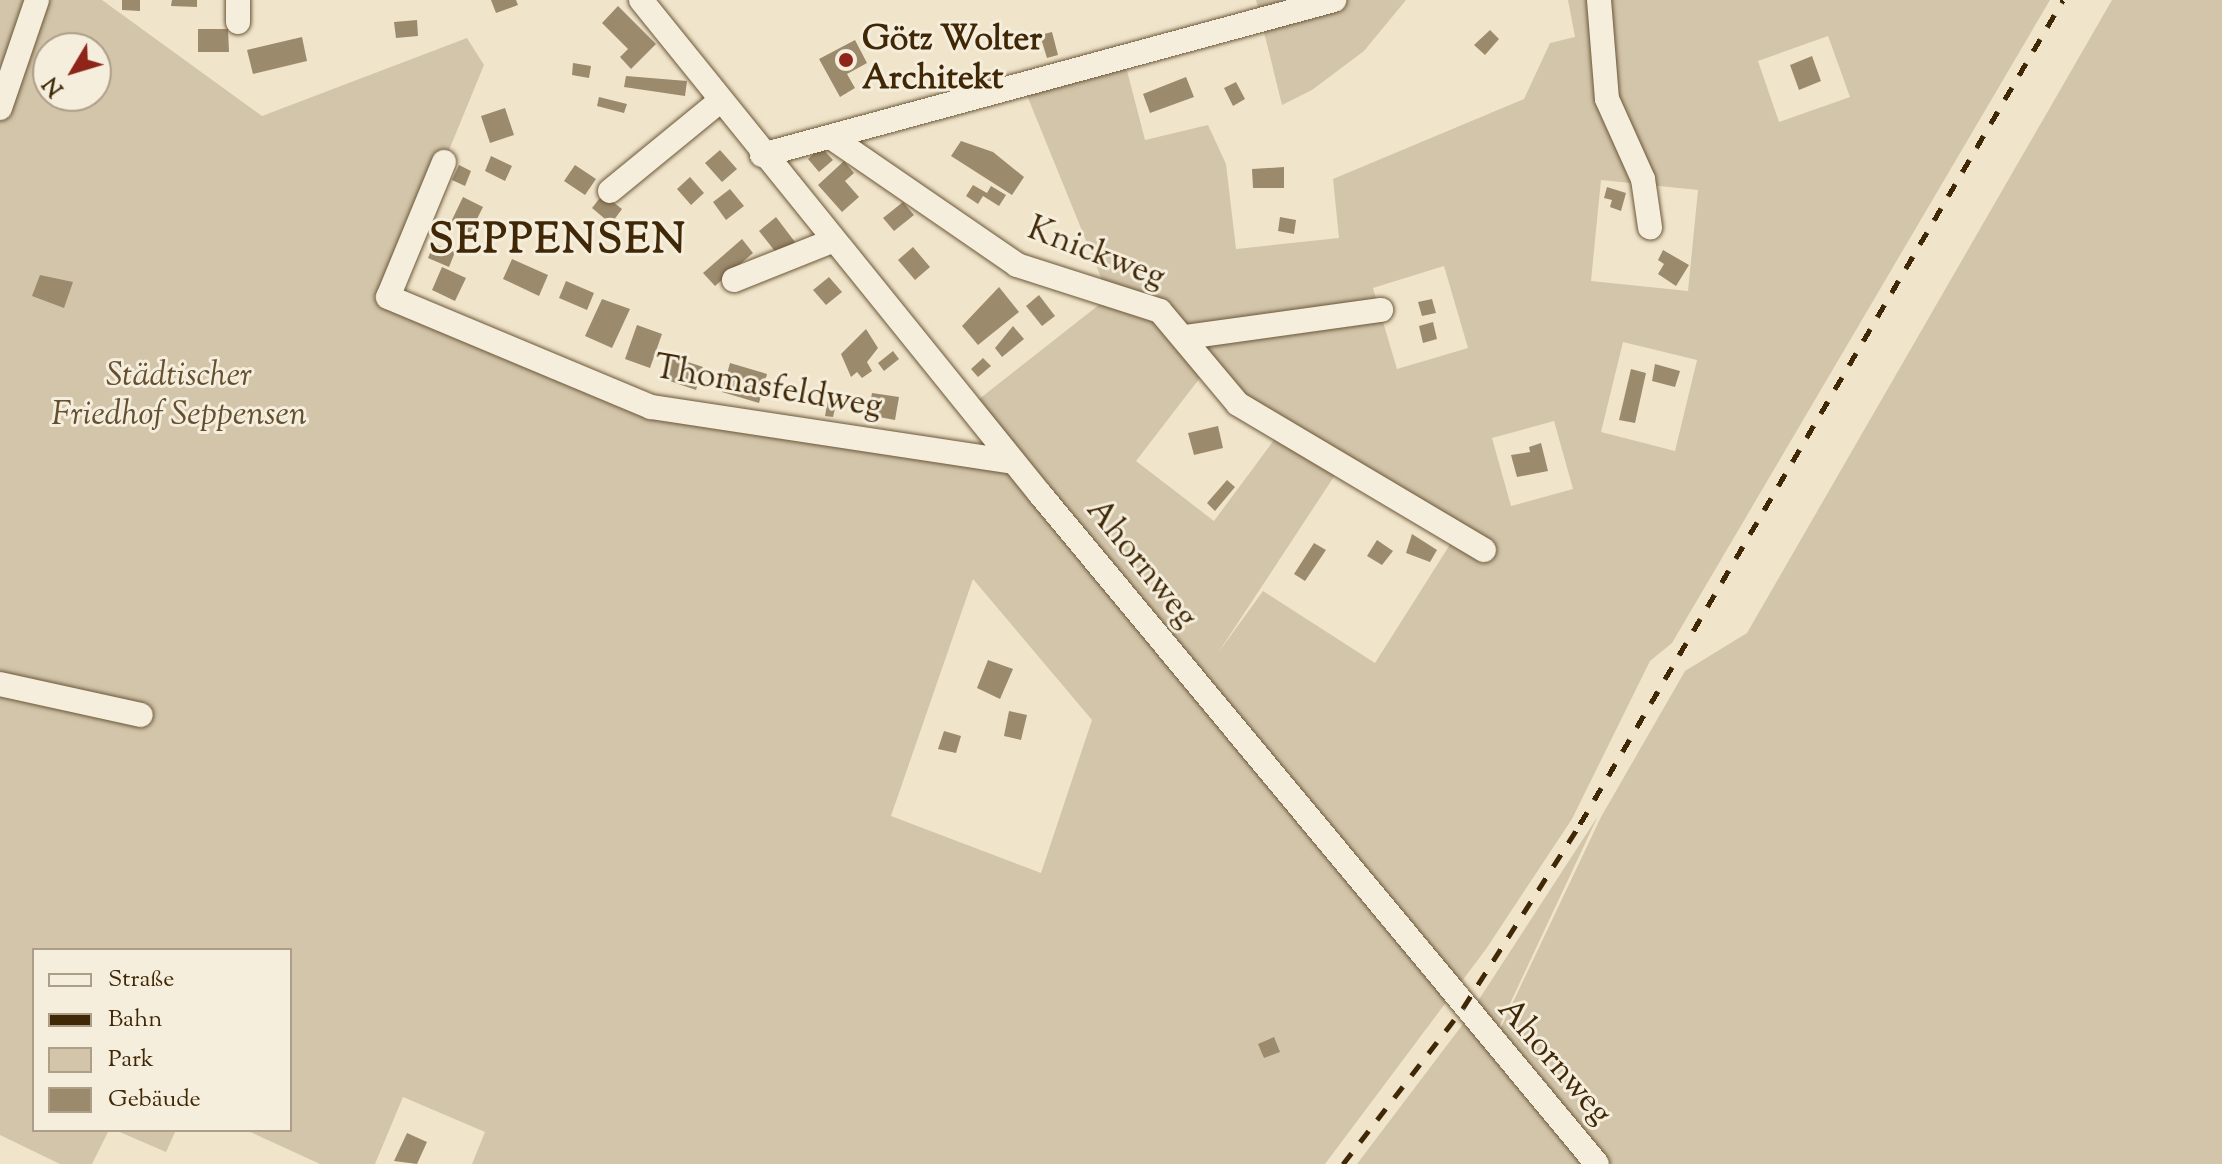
<!DOCTYPE html>
<meta charset="utf-8">
<style>
body{margin:0}
#map{position:relative;width:2222px;height:1164px;overflow:hidden;background:#f0e5cb;font-family:"Sorts Mill Goudy",serif}
div>[style]{position:absolute}
.green>*{inset:0;background:#d2c5aa}
.building>*{inset:0;background:#9c8a6d}
.roads{filter:drop-shadow(0 0 2px #6c5738) drop-shadow(0 0 2px #6c5738)}
.minor>*{height:24px;margin:-12px;padding:0 12px;transform-origin:12px;border-radius:12px;background:#f5eedd}
.rail>*{height:5px;margin-top:-2.5px;transform-origin:0;background:repeating-linear-gradient(90deg,#402807 0 14px,transparent 0 28px)}
.dots>*{width:22px;height:22px;translate:-50% -50%;box-sizing:border-box;border:4px solid #f5eedd;border-radius:50%}
span{translate:-50% -50%;white-space:nowrap;text-align:center;line-height:1.15;-webkit-text-stroke:6px #f5eedd;paint-order:stroke}
.poi-label{font-size:34px;color:#402807;font-weight:700}
.left{translate:0 -50%;text-align:left}
.street-label{font-size:34px;color:#402807}
.park-label{font-size:34px;color:#644f30;font-style:italic}
.district-label{font-size:42px;color:#402807;font-weight:700;letter-spacing:2px}
.legend{position:absolute;left:32px;top:948px;width:260px;height:184px;box-sizing:border-box;background:#f5eedd;border:2px solid #ad9f87;margin:0;padding:10px 14px;list-style:none;font-size:24px;color:#402807}
.legend li{display:flex;align-items:center;gap:16px;height:40px}
.legend b{width:40px;border:2px solid #ad9f87}
.north{position:absolute;left:32px;top:32px;width:80px;height:80px;box-sizing:border-box;background:#f5eedd;border:2px solid #ad9f87;border-radius:50%;rotate:232deg;font-size:22px;font-weight:700;line-height:32px;text-align:center;color:#402807}
.north::after{content:'';display:block;margin:auto;width:28px;height:36px;background:#8f2418;clip-path:polygon(50% 0,100% 100%,50% 72%,0 100%)}
</style>
<div id="map">
<div class="green">
<i style="clip-path:polygon(evenodd,0 0,102px 0,262px 116px,467px 38px,484px 65px,389px 296px,651px 407px,1012px 462px,969px 407px,1109px 297px,1024px 88px,1123px 55px,1145px 140px,1208px 125px,1226px 164px,1236px 249px,1339px 238px,1333px 179px,1524px 99px,1550px 43px,1575px 37px,1568px 0,2050px 0,1672px 643px,1650px 661px,1572px 819px,1486px 949px,1325px 1164px,472px 1164px,485px 1132px,403px 1097px,375px 1164px,320px 1164px,246px 1130px,290px 1130px,290px 950px,34px 950px,34px 1130px,109px 1130px,92px 1164px,60px 1164px,0 1135px,0 0,1828px 36px,1850px 97px,1779px 122px,1758px 61px,1828px 36px,0 0,48px 48px,96px 48px,96px 96px,48px 96px,48px 48px,0 0,1601px 180px,1698px 190px,1688px 291px,1591px 281px,1601px 180px,0 0,1444px 266px,1468px 348px,1397px 369px,1373px 288px,1444px 266px,0 0,1623px 342px,1697px 360px,1675px 451px,1601px 432px,1623px 342px,0 0,1206px 370px,1280px 432px,1214px 521px,1136px 461px,1206px 370px,0 0,1554px 421px,1573px 489px,1511px 506px,1492px 438px,1554px 421px,0 0,1341px 466px,1456px 535px,1375px 663px,1263px 591px,1218px 653px,1341px 466px,0 0,973px 579px,1092px 720px,1041px 873px,891px 816px,973px 579px)"></i>
<i style="clip-path:polygon(1256px 0,1406px 0,1364px 51px,1312px 90px,1282px 105px)"></i>
<i style="clip-path:polygon(2112px 0,2222px 0,2222px 1164px,1601px 1164px,1494px 1042px,1601px 817px,1685px 671px,1747px 633px)"></i>
<i style="clip-path:polygon(1598px 816px,1492px 1042px,1597px 1164px,1357px 1164px,1463px 1024px)"></i>
<i style="clip-path:polygon(115px 1130px,176px 1130px,166px 1152px)"></i>
</div>
<div class="building">
<i style="clip-path:polygon(122px 0,140px 0,140px 11px,122px 10px)"></i>
<i style="clip-path:polygon(172px 0,197px 0,197px 7px,171px 6px)"></i>
<i style="clip-path:polygon(491px 0,516px 0,518px 5px,496px 13px)"></i>
<i style="clip-path:polygon(618px 6px,656px 44px,631px 69px,620px 57px,628px 49px,602px 23px)"></i>
<i style="clip-path:polygon(417px 20px,418px 36px,396px 38px,394px 22px)"></i>
<i style="clip-path:polygon(198px 29px,228px 29px,229px 52px,198px 52px)"></i>
<i style="clip-path:polygon(1490px 30px,1499px 39px,1485px 55px,1474px 45px)"></i>
<i style="clip-path:polygon(1052px 32px,1058px 55px,1047px 58px,1040px 35px)"></i>
<i style="clip-path:polygon(302px 37px,307px 61px,253px 74px,247px 50px)"></i>
<i style="clip-path:polygon(855px 40px,867px 63px,847px 74px,855px 88px,840px 97px,819px 59px)"></i>
<i style="clip-path:polygon(1812px 56px,1821px 81px,1799px 90px,1790px 65px)"></i>
<i style="clip-path:polygon(573px 63px,591px 66px,589px 78px,572px 75px)"></i>
<i style="clip-path:polygon(626px 76px,687px 81px,685px 96px,624px 87px)"></i>
<i style="clip-path:polygon(1186px 77px,1194px 97px,1150px 113px,1143px 94px)"></i>
<i style="clip-path:polygon(1236px 82px,1245px 99px,1233px 106px,1224px 88px)"></i>
<i style="clip-path:polygon(599px 97px,627px 104px,624px 113px,597px 106px)"></i>
<i style="clip-path:polygon(505px 108px,514px 135px,490px 143px,481px 116px)"></i>
<i style="clip-path:polygon(961px 141px,993px 152px,1024px 177px,1012px 195px,951px 156px)"></i>
<i style="clip-path:polygon(821px 147px,833px 160px,819px 172px,808px 159px)"></i>
<i style="clip-path:polygon(720px 150px,737px 169px,722px 182px,705px 163px)"></i>
<i style="clip-path:polygon(491px 156px,512px 166px,505px 181px,485px 171px)"></i>
<i style="clip-path:polygon(844px 161px,854px 173px,845px 181px,859px 197px,842px 212px,818px 185px)"></i>
<i style="clip-path:polygon(459px 165px,471px 171px,465px 186px,452px 180px)"></i>
<i style="clip-path:polygon(575px 165px,596px 179px,585px 195px,564px 181px)"></i>
<i style="clip-path:polygon(1284px 167px,1284px 188px,1253px 188px,1252px 169px)"></i>
<i style="clip-path:polygon(690px 177px,704px 193px,691px 205px,677px 189px)"></i>
<i style="clip-path:polygon(973px 185px,987px 193px,991px 186px,1006px 195px,999px 206px,983px 196px,978px 204px,966px 196px)"></i>
<i style="clip-path:polygon(1607px 187px,1626px 193px,1621px 211px,1610px 207px,1612px 200px,1604px 198px)"></i>
<i style="clip-path:polygon(730px 189px,744px 206px,726px 220px,713px 202px)"></i>
<i style="clip-path:polygon(603px 194px,622px 209px,611px 224px,592px 208px)"></i>
<i style="clip-path:polygon(463px 197px,483px 207px,470px 233px,450px 224px)"></i>
<i style="clip-path:polygon(903px 202px,914px 215px,894px 231px,883px 218px)"></i>
<i style="clip-path:polygon(776px 217px,795px 242px,778px 255px,759px 231px)"></i>
<i style="clip-path:polygon(1280px 217px,1296px 220px,1294px 234px,1278px 231px)"></i>
<i style="clip-path:polygon(742px 239px,753px 253px,715px 286px,703px 273px)"></i>
<i style="clip-path:polygon(434px 244px,455px 252px,449px 267px,428px 258px)"></i>
<i style="clip-path:polygon(913px 247px,930px 267px,915px 280px,898px 260px)"></i>
<i style="clip-path:polygon(1663px 250px,1689px 265px,1676px 286px,1658px 274px,1664px 264px,1658px 260px)"></i>
<i style="clip-path:polygon(512px 259px,548px 275px,539px 296px,503px 279px)"></i>
<i style="clip-path:polygon(442px 267px,466px 278px,455px 301px,432px 290px)"></i>
<i style="clip-path:polygon(40px 275px,73px 282px,64px 308px,32px 296px)"></i>
<i style="clip-path:polygon(829px 277px,842px 292px,826px 305px,813px 290px)"></i>
<i style="clip-path:polygon(566px 281px,594px 293px,587px 310px,559px 298px)"></i>
<i style="clip-path:polygon(999px 287px,1019px 312px,978px 345px,962px 326px)"></i>
<i style="clip-path:polygon(1039px 295px,1055px 316px,1042px 326px,1026px 306px)"></i>
<i style="clip-path:polygon(602px 299px,630px 309px,612px 348px,585px 336px)"></i>
<i style="clip-path:polygon(1432px 299px,1436px 313px,1422px 316px,1418px 302px)"></i>
<i style="clip-path:polygon(1433px 322px,1437px 339px,1423px 343px,1419px 326px)"></i>
<i style="clip-path:polygon(637px 325px,662px 334px,650px 368px,625px 359px)"></i>
<i style="clip-path:polygon(1013px 326px,1024px 339px,1002px 357px,995px 348px)"></i>
<i style="clip-path:polygon(866px 329px,878px 348px,867px 362px,872px 371px,862px 378px,857px 372px,851px 377px,841px 354px)"></i>
<i style="clip-path:polygon(893px 351px,899px 359px,884px 371px,878px 363px)"></i>
<i style="clip-path:polygon(673px 357px,703px 367px,696px 390px,664px 379px)"></i>
<i style="clip-path:polygon(983px 358px,991px 366px,978px 377px,971px 369px)"></i>
<i style="clip-path:polygon(730px 363px,767px 374px,759px 403px,722px 392px)"></i>
<i style="clip-path:polygon(1655px 364px,1680px 371px,1675px 387px,1652px 381px)"></i>
<i style="clip-path:polygon(1631px 369px,1646px 373px,1635px 423px,1619px 420px)"></i>
<i style="clip-path:polygon(872px 393px,899px 397px,895px 420px,868px 415px)"></i>
<i style="clip-path:polygon(829px 394px,838px 396px,833px 417px,825px 416px)"></i>
<i style="clip-path:polygon(1218px 426px,1223px 448px,1194px 455px,1188px 433px)"></i>
<i style="clip-path:polygon(1541px 443px,1548px 471px,1517px 477px,1511px 455px,1530px 452px,1529px 447px)"></i>
<i style="clip-path:polygon(1227px 480px,1235px 487px,1215px 511px,1207px 503px)"></i>
<i style="clip-path:polygon(1412px 534px,1437px 550px,1430px 562px,1406px 553px)"></i>
<i style="clip-path:polygon(1377px 540px,1393px 551px,1382px 565px,1367px 556px)"></i>
<i style="clip-path:polygon(1314px 543px,1326px 550px,1305px 581px,1294px 574px)"></i>
<i style="clip-path:polygon(988px 660px,1013px 669px,1000px 699px,977px 688px)"></i>
<i style="clip-path:polygon(1009px 711px,1027px 715px,1021px 740px,1004px 736px)"></i>
<i style="clip-path:polygon(944px 731px,961px 736px,956px 753px,938px 749px)"></i>
<i style="clip-path:polygon(1274px 1037px,1280px 1052px,1264px 1058px,1258px 1044px)"></i>
<i style="clip-path:polygon(407px 1133px,427px 1142px,417px 1164px,394px 1161px)"></i>
</div>
<div class="roads">
<div class="minor">
<i style="left:641px;top:0;width:635px;rotate:51.07deg"></i>
<i style="left:1040px;top:494px;width:871px;rotate:50.26deg"></i>
<i style="left:1599px;top:0;width:99px;rotate:85.4deg"></i>
<i style="left:1607px;top:99px;width:88px;rotate:65.8deg"></i>
<i style="left:1643px;top:179px;width:49px;rotate:81.7deg"></i>
<i style="left:238px;top:22px;width:22px;rotate:-90deg"></i>
<i style="left:0;top:108px;width:114px;rotate:-71.1deg"></i>
<i style="left:831px;top:137px;width:226px;rotate:34.5deg"></i>
<i style="left:1017px;top:265px;width:150px;rotate:17.8deg"></i>
<i style="left:1160px;top:311px;width:121px;rotate:50deg"></i>
<i style="left:1238px;top:404px;width:286px;rotate:30.7deg"></i>
<i style="left:762px;top:155px;width:593px;rotate:-15.16deg"></i>
<i style="left:444px;top:162px;width:146px;rotate:112.5deg"></i>
<i style="left:388px;top:297px;width:285px;rotate:22.7deg"></i>
<i style="left:651px;top:407px;width:366px;rotate:8.6deg"></i>
<i style="left:610px;top:191px;width:142px;rotate:-39.3deg"></i>
<i style="left:734px;top:280px;width:105px;rotate:-21.7deg"></i>
<i style="left:1186px;top:337px;width:197px;rotate:-7.9deg"></i>
<i style="left:0;top:684px;width:144px;rotate:12.4deg"></i>
</div>
</div>
<div class="rail">
<i style="left:1343px;top:1164px;width:197px;rotate:-52.4deg"></i>
<i style="left:1463px;top:1008px;width:218px;rotate:-57.5deg"></i>
<i style="left:1580px;top:824px;width:955px;rotate:-59.62deg"></i>
</div>
<div class="dots">
<i style="left:846px;top:60px;background:#8f2418"></i>
</div>
<div class="poi-label">
<span class="left" style="left:862px;top:60px">Götz Wolter<br>Architekt</span>
</div>
<div class="street-label">
<span style="left:1096px;top:254px;rotate:21deg">Knickweg</span>
<span style="left:768px;top:388px;rotate:10deg">Thomasfeldweg</span>
<span style="left:1141px;top:564px;rotate:51deg">Ahornweg</span>
<span style="left:1554px;top:1062px;rotate:49deg">Ahornweg</span>
</div>
<div class="park-label">
<span style="left:179px;top:396px">Städtischer<br>Friedhof Seppensen</span>
</div>
<div class="district-label">
<span style="left:558px;top:242px">SEPPENSEN</span>
</div>
<ul class="legend">
<li><b style="height:10px;background:#f5eedd"></b>Straße</li>
<li><b style="height:10px;background:#402807"></b>Bahn</li>
<li><b style="height:22px;background:#d2c5aa"></b>Park</li>
<li><b style="height:22px;background:#9c8a6d"></b>Gebäude</li>
</ul>
<div class="north">N</div>
</div>
